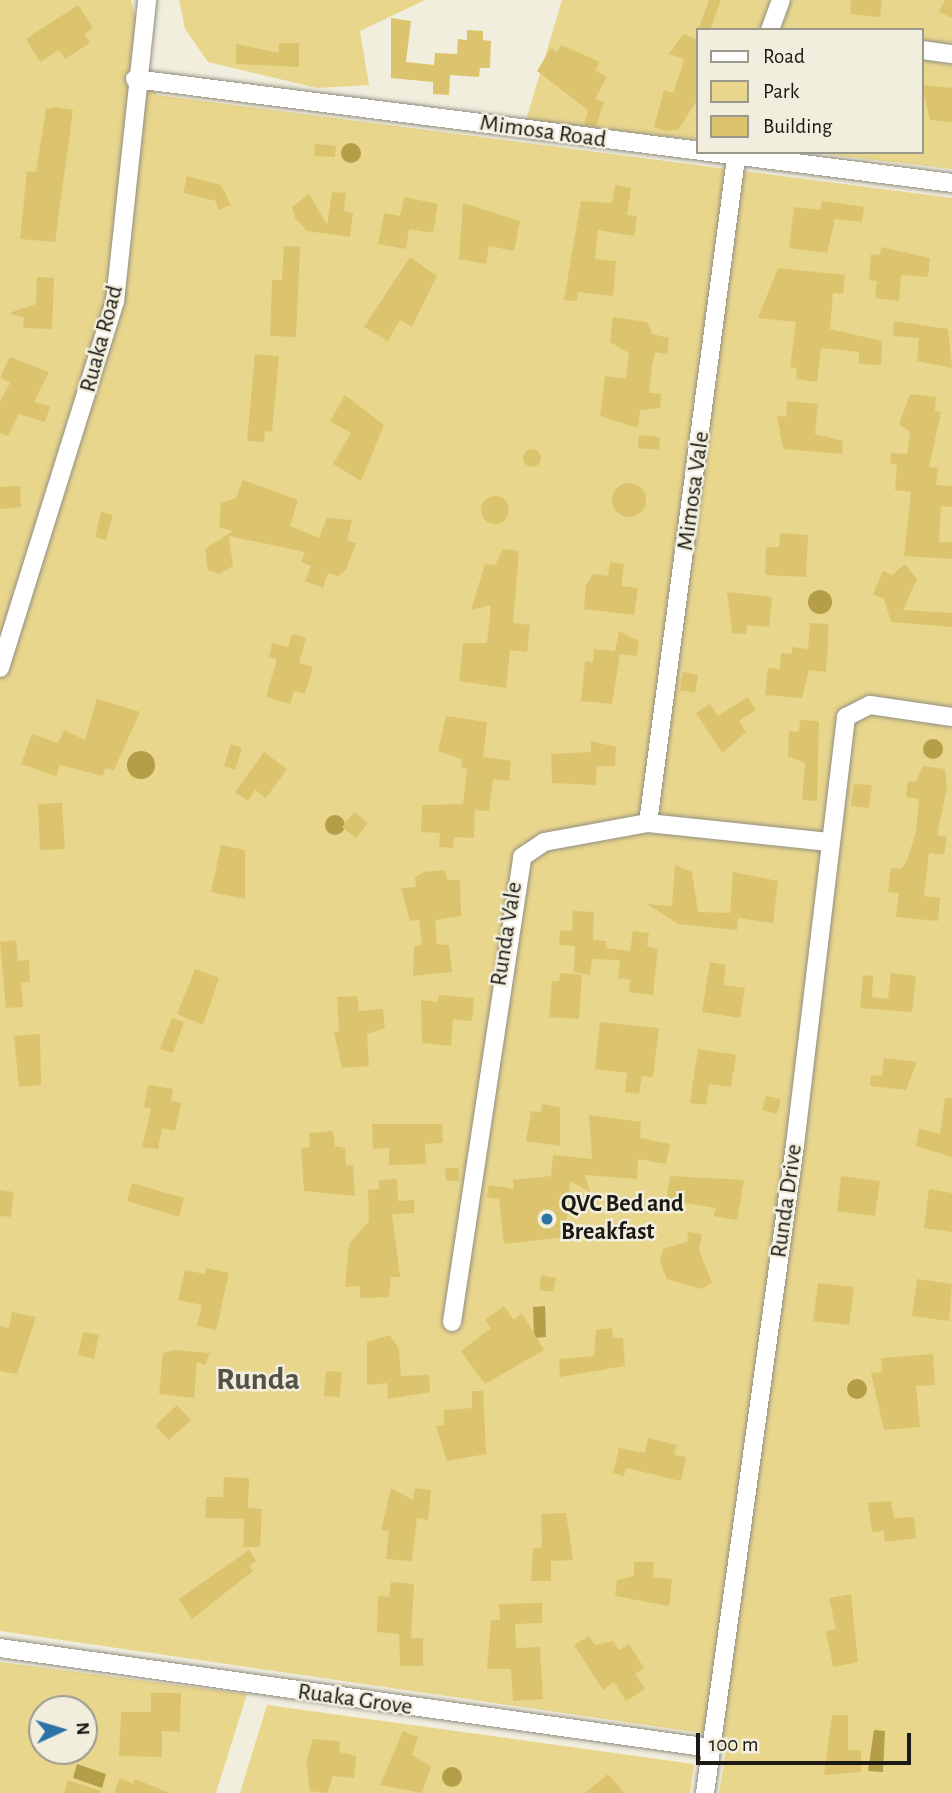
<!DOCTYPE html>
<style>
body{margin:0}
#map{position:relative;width:952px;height:1793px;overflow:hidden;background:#f1eede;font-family:"Alegreya Sans",sans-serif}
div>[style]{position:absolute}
.green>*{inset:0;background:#e9d68d}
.water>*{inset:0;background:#b49e47}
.round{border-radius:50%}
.building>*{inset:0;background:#dbc46d}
.roads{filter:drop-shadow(0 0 2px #928e80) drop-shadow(0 0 2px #928e80)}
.minor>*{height:18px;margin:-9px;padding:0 9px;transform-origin:9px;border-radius:9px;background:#fff}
.dots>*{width:19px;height:19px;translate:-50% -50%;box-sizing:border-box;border:4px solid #f1eede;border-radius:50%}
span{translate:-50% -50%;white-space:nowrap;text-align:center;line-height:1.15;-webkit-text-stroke:5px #f1eede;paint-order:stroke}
.street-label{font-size:24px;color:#1b1914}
.poi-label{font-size:24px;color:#1b1914;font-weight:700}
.left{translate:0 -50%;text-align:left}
.district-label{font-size:32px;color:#555245;font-weight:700}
.legend{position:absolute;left:696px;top:28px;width:228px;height:126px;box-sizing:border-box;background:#f1eede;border:2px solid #9b998d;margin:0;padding:9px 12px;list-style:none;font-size:21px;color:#1b1914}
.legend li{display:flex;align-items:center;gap:14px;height:35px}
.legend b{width:35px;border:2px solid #9b998d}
.north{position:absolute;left:28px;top:1695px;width:70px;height:70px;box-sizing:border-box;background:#f1eede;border:2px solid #9b998d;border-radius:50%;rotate:86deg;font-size:19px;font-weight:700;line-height:28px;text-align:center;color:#1b1914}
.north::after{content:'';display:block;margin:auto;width:24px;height:32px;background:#2d72a7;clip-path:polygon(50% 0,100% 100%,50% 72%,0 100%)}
.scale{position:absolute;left:696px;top:1733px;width:215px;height:32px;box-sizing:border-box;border:4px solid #1b1914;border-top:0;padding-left:9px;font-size:21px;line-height:24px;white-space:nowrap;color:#1b1914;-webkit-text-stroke:5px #f1eede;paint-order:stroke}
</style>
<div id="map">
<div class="green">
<i style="clip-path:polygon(0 0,131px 0,157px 95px,952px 198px,952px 1793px,719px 1793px,728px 1737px,0 1631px)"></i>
<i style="clip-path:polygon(179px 0,425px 0,360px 31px,369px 85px,317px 88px,208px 62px,185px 29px)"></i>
<i style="clip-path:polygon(562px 0,952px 0,952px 169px,805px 152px,922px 152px,922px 30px,698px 30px,698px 140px,526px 120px)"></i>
<i style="clip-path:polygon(evenodd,0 1662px,247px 1694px,216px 1793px,0 1793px,0 1662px,42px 1709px,84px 1709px,84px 1751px,42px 1751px,42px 1709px)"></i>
<i style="clip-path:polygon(267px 1705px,694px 1764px,690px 1793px,240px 1793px)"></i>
</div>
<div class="water">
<i class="round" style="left:341px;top:143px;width:20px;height:20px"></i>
<i class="round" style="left:808px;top:590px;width:24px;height:24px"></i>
<i class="round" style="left:923px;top:739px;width:20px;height:20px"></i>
<i class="round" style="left:127px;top:751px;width:28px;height:28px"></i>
<i class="round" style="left:325px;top:815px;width:20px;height:20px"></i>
<i style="clip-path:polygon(545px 1306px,546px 1337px,534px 1338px,533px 1307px)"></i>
<i class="round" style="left:847px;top:1379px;width:20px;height:20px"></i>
<i style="clip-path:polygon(874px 1730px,885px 1731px,883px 1772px,868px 1771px)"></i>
<i style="clip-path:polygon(77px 1764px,106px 1774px,102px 1788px,73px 1778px)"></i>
<i class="round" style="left:442px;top:1767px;width:20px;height:20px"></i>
</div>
<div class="building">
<i style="clip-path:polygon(709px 0,721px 0,710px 30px,698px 30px)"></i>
<i style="clip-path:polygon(851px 0,882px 0,880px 17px,850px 14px)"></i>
<i style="clip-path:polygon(945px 0,952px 0,952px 18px,939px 12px)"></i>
<i style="clip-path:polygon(78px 5px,93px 28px,84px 34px,90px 43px,65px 59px,59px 50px,40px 62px,26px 39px)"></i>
<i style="clip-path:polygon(391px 18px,411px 21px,406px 62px,434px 65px,435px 53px,457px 54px,458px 39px,467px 40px,467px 30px,483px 31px,483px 40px,491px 41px,490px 68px,480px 68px,479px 77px,450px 75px,449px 95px,433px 94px,433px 82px,391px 78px)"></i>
<i style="clip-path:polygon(683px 34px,698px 40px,698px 99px,678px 130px,665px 131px,654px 127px,664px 90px,673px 93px,681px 70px,684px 59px,669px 54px)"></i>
<i style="clip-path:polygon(279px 43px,299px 43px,299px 67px,236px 64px,236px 44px,279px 53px)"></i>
<i style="clip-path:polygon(561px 45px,600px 62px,595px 70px,607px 77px,595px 99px,604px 102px,596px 126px,584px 125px,588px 110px,537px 71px,551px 48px,557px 52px)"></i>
<i style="clip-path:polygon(922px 85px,952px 88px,952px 122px,930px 120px)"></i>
<i style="clip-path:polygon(56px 107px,73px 110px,55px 242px,20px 239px,27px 171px,36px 172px,46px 109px)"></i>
<i style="clip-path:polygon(315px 144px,336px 146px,335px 157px,314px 156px)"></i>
<i style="clip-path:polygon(187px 176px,221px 185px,231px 205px,218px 210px,216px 201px,183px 193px)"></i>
<i style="clip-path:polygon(615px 185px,631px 188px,627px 215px,637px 216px,634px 236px,598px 230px,595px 259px,616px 261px,613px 296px,578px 292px,577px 301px,564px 300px,581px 201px,612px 203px)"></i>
<i style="clip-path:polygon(332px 192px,346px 193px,344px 211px,353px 213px,350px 237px,307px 231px,295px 218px,292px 207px,309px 194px,327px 225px)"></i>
<i style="clip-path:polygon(404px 197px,438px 204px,433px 233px,409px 229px,406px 249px,378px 244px,384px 213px,400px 216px)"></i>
<i style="clip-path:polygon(822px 201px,864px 207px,862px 222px,835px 219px,827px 253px,789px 248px,794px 207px,820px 210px)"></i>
<i style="clip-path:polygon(463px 203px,520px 221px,514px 251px,489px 246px,486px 264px,459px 259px)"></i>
<i style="clip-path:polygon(284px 246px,300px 247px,296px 337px,270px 336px,272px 280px,282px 280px)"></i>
<i style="clip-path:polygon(881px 247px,930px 258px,928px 277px,901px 275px,899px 301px,875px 298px,877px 281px,869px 280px,871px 254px,880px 255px)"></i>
<i style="clip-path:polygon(410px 257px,437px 276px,412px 327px,400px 320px,388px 341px,364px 327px)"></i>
<i style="clip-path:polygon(778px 268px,845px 275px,843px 294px,833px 293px,830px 329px,882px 341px,881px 365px,859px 364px,859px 352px,821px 348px,817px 382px,796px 379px,797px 368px,790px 367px,796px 322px,758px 318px)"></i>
<i style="clip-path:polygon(37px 277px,54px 278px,52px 329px,23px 328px,24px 318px,9px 313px,36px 304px)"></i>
<i style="clip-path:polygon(613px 317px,647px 322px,652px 334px,669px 338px,667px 354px,655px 352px,652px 368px,649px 393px,661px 394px,660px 408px,640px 410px,638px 428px,600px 416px,605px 376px,626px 379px,629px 353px,610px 342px)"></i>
<i style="clip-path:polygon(894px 321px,948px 329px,952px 368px,917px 361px,919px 338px,893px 336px)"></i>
<i style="clip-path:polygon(255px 354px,279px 356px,272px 432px,265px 431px,264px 442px,247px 441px)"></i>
<i style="clip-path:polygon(10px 357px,49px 372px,34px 402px,50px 406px,45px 422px,19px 414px,8px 436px,0 433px,0 402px,10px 383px,0 377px)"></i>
<i style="clip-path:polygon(910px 394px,936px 397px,935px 411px,941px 412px,929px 467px,938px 468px,936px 485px,952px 486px,952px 507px,941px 506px,939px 542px,952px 542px,952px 559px,904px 556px,911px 492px,895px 490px,897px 464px,890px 464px,891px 453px,907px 454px,910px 432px,899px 424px)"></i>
<i style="clip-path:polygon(345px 395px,384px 425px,361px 481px,333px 464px,351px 433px,330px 421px)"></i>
<i style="clip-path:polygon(787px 401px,818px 404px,815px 434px,843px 441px,842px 454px,783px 449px,777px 416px,786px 417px)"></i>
<i style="clip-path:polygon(639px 435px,660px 437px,659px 450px,638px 448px)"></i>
<i class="round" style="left:523px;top:449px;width:18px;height:18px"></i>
<i style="clip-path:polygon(243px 480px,298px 500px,290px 526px,319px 538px,327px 518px,352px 520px,347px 540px,356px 543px,346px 570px,338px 576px,328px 573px,323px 588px,305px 581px,311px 566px,301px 562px,305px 552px,229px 536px,233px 566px,219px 574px,208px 570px,205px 549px,233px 531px,219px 527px,221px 503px,236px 498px)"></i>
<i class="round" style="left:612px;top:483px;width:34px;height:34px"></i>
<i style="clip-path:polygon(20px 486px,21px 507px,0 509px,0 487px)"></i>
<i class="round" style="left:481px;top:496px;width:28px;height:28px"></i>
<i style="clip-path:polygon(101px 512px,113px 515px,106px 540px,95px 537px)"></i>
<i style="clip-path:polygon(780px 533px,808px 535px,806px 577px,765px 575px,766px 547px,779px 547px)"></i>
<i style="clip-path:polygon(503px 549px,519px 551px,513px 623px,530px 625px,527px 652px,510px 650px,506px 688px,459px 681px,463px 643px,487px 643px,491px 605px,471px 610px,485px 564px,495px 565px)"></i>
<i style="clip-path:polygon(610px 562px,624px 564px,621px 586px,638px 588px,634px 615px,584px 609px,586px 586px,593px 574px,608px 576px)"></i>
<i style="clip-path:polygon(905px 564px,917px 579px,903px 610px,952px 613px,952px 627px,891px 622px,884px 599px,873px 594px,883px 571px,892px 575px)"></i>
<i style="clip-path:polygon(727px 592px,772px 597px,769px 627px,747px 625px,746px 634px,732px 633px)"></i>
<i style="clip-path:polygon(810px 623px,829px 624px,826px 672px,809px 670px,802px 698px,765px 695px,768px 668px,780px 669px,781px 653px,792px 654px,792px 647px,808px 649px)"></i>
<i style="clip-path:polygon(619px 631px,639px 641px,637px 656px,620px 654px,612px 704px,581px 701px,585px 661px,593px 662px,594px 649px,615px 651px)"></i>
<i style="clip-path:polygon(292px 634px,306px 638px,299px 663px,313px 667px,305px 694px,294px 691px,290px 704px,266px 697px,277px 659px,269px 657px,272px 643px,288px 647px)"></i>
<i style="clip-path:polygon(683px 672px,698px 675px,695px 693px,680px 690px)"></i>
<i style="clip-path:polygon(748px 697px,756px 710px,739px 721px,746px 732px,722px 753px,696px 713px,710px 704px,718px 716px)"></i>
<i style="clip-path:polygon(97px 699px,140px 712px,114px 770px,105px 768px,103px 776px,60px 765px,56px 776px,21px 764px,32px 734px,58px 743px,64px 730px,85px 740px)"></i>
<i style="clip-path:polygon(446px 716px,487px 722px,483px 757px,511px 761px,509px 781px,493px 779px,489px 811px,475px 810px,474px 838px,454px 837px,453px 848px,439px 847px,440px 833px,421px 832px,422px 805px,463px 804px,467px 769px,461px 768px,462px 759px,438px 751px)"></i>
<i style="clip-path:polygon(800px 720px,819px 721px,817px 801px,802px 800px,805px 763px,788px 756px,789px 731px,799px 732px)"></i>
<i style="clip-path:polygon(591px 741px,616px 747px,615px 766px,597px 766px,596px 785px,552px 783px,551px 754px,591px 752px)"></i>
<i style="clip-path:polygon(231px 744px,242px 748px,235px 770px,224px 766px)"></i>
<i style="clip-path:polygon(264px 752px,287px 769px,266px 798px,255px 790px,248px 801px,235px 792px)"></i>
<i style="clip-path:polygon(923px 766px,945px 769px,947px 788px,937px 835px,947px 837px,944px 855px,929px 853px,924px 896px,940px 898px,938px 921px,896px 917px,899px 893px,888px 892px,891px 868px,901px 869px,907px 861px,916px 831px,919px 799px,906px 797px,908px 781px,915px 782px)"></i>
<i style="clip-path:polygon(854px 784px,872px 785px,869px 808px,851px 806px)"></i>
<i style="clip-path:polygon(62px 803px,65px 849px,40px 850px,38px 804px)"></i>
<i style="clip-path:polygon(354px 812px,368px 823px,356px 838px,342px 827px)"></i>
<i style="clip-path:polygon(221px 845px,245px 850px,245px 899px,211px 892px)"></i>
<i style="clip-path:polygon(675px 865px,692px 872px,698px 912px,730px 913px,733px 872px,778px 881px,773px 923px,738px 918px,737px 930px,678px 924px,647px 904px,672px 906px)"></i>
<i style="clip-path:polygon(444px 870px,448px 880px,460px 880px,461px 916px,435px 920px,437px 944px,449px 945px,452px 972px,413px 976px,414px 946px,422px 945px,419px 920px,410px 921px,401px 888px,416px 887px,415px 877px,424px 872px)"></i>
<i style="clip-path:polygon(573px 911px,594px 912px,593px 940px,606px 941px,606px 948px,630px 951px,633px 931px,649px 933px,647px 946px,658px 949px,653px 995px,629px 992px,630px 980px,618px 978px,620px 960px,592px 959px,590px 975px,574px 972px,575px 946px,559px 945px,560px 930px,572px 931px)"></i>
<i style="clip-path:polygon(16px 940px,18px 961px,29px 960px,30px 982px,21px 983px,23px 1007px,6px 1008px,0 942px)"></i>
<i style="clip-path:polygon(710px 962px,726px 965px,723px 985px,745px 988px,740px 1018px,702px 1012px)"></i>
<i style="clip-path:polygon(195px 969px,219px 978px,203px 1025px,177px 1014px)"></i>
<i style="clip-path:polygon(560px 973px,582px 975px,579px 1019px,549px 1017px,552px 981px,559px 981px)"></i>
<i style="clip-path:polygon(891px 973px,916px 976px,912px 1012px,860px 1008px,863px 975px,873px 976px,872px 997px,888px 999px)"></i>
<i style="clip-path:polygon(439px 995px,474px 998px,472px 1021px,453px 1019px,451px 1046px,422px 1043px,421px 1000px,438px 1002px)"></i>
<i style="clip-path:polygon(357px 996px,359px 1011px,383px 1009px,385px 1028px,367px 1034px,369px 1066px,342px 1068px,334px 1032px,339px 1032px,337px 997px)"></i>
<i style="clip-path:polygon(172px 1018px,184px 1022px,173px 1053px,160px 1049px)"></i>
<i style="clip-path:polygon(600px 1022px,659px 1028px,653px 1077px,642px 1076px,639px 1094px,625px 1092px,627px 1073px,595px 1069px)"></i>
<i style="clip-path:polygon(40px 1034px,41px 1085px,19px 1087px,14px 1036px)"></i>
<i style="clip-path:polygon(698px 1049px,736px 1055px,731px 1087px,709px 1084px,706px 1105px,690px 1103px)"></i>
<i style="clip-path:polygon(884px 1058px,917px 1062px,906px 1090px,870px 1086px,871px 1075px,882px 1076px)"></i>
<i style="clip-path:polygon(148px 1085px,173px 1089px,171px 1101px,181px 1103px,175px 1131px,162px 1128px,158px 1149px,142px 1147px,151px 1109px,144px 1107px)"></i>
<i style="clip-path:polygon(766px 1096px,781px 1099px,777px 1114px,762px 1110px)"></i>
<i style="clip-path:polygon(945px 1098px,952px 1098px,952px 1157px,916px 1146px,919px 1129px,940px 1134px)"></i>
<i style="clip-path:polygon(542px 1104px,560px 1107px,560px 1146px,526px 1141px,531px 1111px,541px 1112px)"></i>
<i style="clip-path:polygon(589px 1115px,641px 1122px,640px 1138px,670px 1144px,666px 1164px,638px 1159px,637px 1179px,585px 1175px,590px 1192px,570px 1181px,565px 1237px,504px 1244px,499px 1199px,487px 1197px,489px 1185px,514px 1189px,513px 1180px,551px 1176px,553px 1155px,592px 1159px)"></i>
<i style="clip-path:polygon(372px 1124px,442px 1124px,443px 1143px,425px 1144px,426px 1164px,389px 1165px,389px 1148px,373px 1149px)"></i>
<i style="clip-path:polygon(333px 1131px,335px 1146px,345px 1148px,346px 1166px,353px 1165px,355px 1196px,304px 1191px,301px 1148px,310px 1147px,309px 1133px)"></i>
<i style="clip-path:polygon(445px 1168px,459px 1168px,459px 1181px,446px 1181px)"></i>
<i style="clip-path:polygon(670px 1176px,744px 1180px,737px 1220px,714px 1216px,716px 1208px,666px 1200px)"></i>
<i style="clip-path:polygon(841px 1176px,880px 1181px,875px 1216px,837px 1211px)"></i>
<i style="clip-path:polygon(397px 1179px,398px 1201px,414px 1200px,414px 1213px,392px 1214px,400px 1277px,391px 1277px,389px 1297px,360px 1298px,360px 1286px,345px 1287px,349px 1244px,369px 1221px,368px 1190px,379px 1189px,379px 1180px)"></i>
<i style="clip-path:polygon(132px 1183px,184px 1198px,179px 1217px,127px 1201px)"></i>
<i style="clip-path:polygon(929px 1189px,952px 1193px,952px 1232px,924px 1228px)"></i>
<i style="clip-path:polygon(0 1190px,14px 1192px,11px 1217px,0 1216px)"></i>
<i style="clip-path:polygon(688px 1232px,702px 1234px,699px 1251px,712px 1282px,702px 1289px,667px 1279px,660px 1262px,663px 1249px,687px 1242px)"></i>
<i style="clip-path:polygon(206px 1268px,229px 1273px,216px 1330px,197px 1326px,202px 1305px,178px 1300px,185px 1270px,205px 1274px)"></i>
<i style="clip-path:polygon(541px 1275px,556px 1278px,553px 1292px,539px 1290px)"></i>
<i style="clip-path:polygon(917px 1279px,952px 1284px,949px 1321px,912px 1316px)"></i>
<i style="clip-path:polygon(818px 1283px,854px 1287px,849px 1325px,813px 1321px)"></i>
<i style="clip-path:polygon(504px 1306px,514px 1320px,522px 1313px,544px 1350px,485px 1384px,461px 1351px,491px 1328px,485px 1320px)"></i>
<i style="clip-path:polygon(12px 1312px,36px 1317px,17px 1374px,0 1371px,0 1326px,9px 1328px)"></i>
<i style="clip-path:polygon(612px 1328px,613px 1338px,623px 1338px,625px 1366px,560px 1377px,559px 1359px,594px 1356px,596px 1330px)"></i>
<i style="clip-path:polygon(83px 1332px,99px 1335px,94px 1359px,78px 1355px)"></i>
<i style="clip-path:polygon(390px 1335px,399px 1349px,401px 1376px,429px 1375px,430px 1392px,388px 1399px,387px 1383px,367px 1385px,367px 1342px)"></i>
<i style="clip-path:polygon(174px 1350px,210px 1353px,205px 1365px,197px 1362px,194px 1398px,159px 1394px,163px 1353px)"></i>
<i style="clip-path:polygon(933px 1354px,935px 1385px,916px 1386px,920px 1427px,884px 1430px,871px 1373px,882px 1372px,881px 1358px)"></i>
<i style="clip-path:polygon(326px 1371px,342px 1372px,340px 1397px,324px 1396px)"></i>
<i style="clip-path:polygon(472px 1391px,483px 1391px,486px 1454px,447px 1461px,436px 1426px,444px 1425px,444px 1410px,472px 1408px)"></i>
<i style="clip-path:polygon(177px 1405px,191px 1420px,169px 1440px,155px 1426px)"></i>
<i style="clip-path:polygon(648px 1438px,677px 1445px,674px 1455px,686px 1457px,681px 1481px,626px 1468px,624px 1476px,613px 1473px,619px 1448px,645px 1453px)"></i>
<i style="clip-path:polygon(224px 1477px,249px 1478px,248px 1508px,262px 1509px,260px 1547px,243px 1547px,244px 1519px,205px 1518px,206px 1497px,223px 1497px)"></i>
<i style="clip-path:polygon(391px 1488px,413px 1500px,415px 1488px,431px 1490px,428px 1520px,417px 1518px,412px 1561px,386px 1559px,389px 1531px,381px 1530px)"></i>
<i style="clip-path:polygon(891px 1501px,894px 1518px,914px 1517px,916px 1538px,885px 1542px,884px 1531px,872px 1532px,868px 1503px)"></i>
<i style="clip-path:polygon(566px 1513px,573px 1560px,551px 1561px,551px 1581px,531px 1581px,533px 1548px,542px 1548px,541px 1514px)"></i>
<i style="clip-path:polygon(249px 1550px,256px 1561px,249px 1566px,253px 1571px,192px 1619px,179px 1599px)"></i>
<i style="clip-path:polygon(634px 1562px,654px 1562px,653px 1577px,672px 1579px,669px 1606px,615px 1596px,617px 1580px,634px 1576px)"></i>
<i style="clip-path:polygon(391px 1582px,414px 1584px,411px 1638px,423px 1638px,423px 1666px,400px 1666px,399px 1634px,377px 1632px,378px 1596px,389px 1597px)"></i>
<i style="clip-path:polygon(851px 1594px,858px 1662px,833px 1667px,826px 1631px,836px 1629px,829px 1598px)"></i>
<i style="clip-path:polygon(542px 1603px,542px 1623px,515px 1624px,516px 1648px,540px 1647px,543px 1699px,513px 1701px,511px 1669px,487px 1669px,491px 1620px,500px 1620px,499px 1604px)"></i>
<i style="clip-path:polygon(589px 1636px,595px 1645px,613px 1641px,619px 1650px,629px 1644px,644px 1668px,635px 1674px,645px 1689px,626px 1701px,614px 1682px,603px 1690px,574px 1645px)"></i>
<i style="clip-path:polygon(151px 1693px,181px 1693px,180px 1732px,162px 1731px,162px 1757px,119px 1756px,121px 1712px,151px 1712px)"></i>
<i style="clip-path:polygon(832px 1715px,848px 1715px,848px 1750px,861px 1750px,861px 1772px,824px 1775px)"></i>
<i style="clip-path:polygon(403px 1731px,418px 1737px,412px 1755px,431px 1766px,422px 1793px,380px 1785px)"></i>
<i style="clip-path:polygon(313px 1739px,340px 1741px,339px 1752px,356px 1756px,354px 1778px,333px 1776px,327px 1793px,310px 1791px,306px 1763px)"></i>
<i style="clip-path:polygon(608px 1774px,624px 1793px,585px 1793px)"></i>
<i style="clip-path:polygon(120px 1778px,133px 1784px,135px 1779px,170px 1793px,114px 1793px)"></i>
<i style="clip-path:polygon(68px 1780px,101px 1791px,101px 1793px,64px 1793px)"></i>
</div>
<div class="roads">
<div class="minor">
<i style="left:770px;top:30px;width:32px;rotate:-70deg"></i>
<i style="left:922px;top:50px;width:30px;rotate:8deg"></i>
<i style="left:135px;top:79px;width:824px;rotate:7.25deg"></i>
<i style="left:0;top:668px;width:385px;rotate:-72.6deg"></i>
<i style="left:115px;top:301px;width:303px;rotate:-83.9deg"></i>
<i style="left:648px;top:823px;width:671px;rotate:-82.46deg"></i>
<i style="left:452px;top:1322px;width:470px;rotate:-81.4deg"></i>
<i style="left:522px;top:857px;width:27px;rotate:-34deg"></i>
<i style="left:544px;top:842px;width:106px;rotate:-10.4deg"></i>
<i style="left:648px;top:823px;width:182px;rotate:6deg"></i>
<i style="left:0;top:1648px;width:718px;rotate:8.01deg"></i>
<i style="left:705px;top:1793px;width:654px;rotate:-82.09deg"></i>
<i style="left:795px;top:1145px;width:431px;rotate:-83.2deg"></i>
<i style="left:846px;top:717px;width:27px;rotate:-27deg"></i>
<i style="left:870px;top:705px;width:83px;rotate:8.3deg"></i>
</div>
</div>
<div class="dots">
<i style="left:547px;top:1219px;background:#2d72a7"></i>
</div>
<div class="street-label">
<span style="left:543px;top:132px;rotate:8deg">Mimosa Road</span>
<span style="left:102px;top:339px;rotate:-75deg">Ruaka Road</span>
<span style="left:694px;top:491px;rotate:-82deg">Mimosa Vale</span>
<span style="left:507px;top:934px;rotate:-81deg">Runda Vale</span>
<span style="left:787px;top:1201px;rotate:-82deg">Runda Drive</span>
<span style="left:355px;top:1700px;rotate:8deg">Ruaka Grove</span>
</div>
<div class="poi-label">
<span class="left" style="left:561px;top:1219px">QVC Bed and<br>Breakfast</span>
</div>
<div class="district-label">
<span style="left:258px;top:1379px">Runda</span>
</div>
<ul class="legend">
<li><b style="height:9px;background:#fff"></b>Road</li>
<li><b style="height:19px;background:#e9d68d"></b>Park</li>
<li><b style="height:19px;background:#dbc46d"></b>Building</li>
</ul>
<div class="north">N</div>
<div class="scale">100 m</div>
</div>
